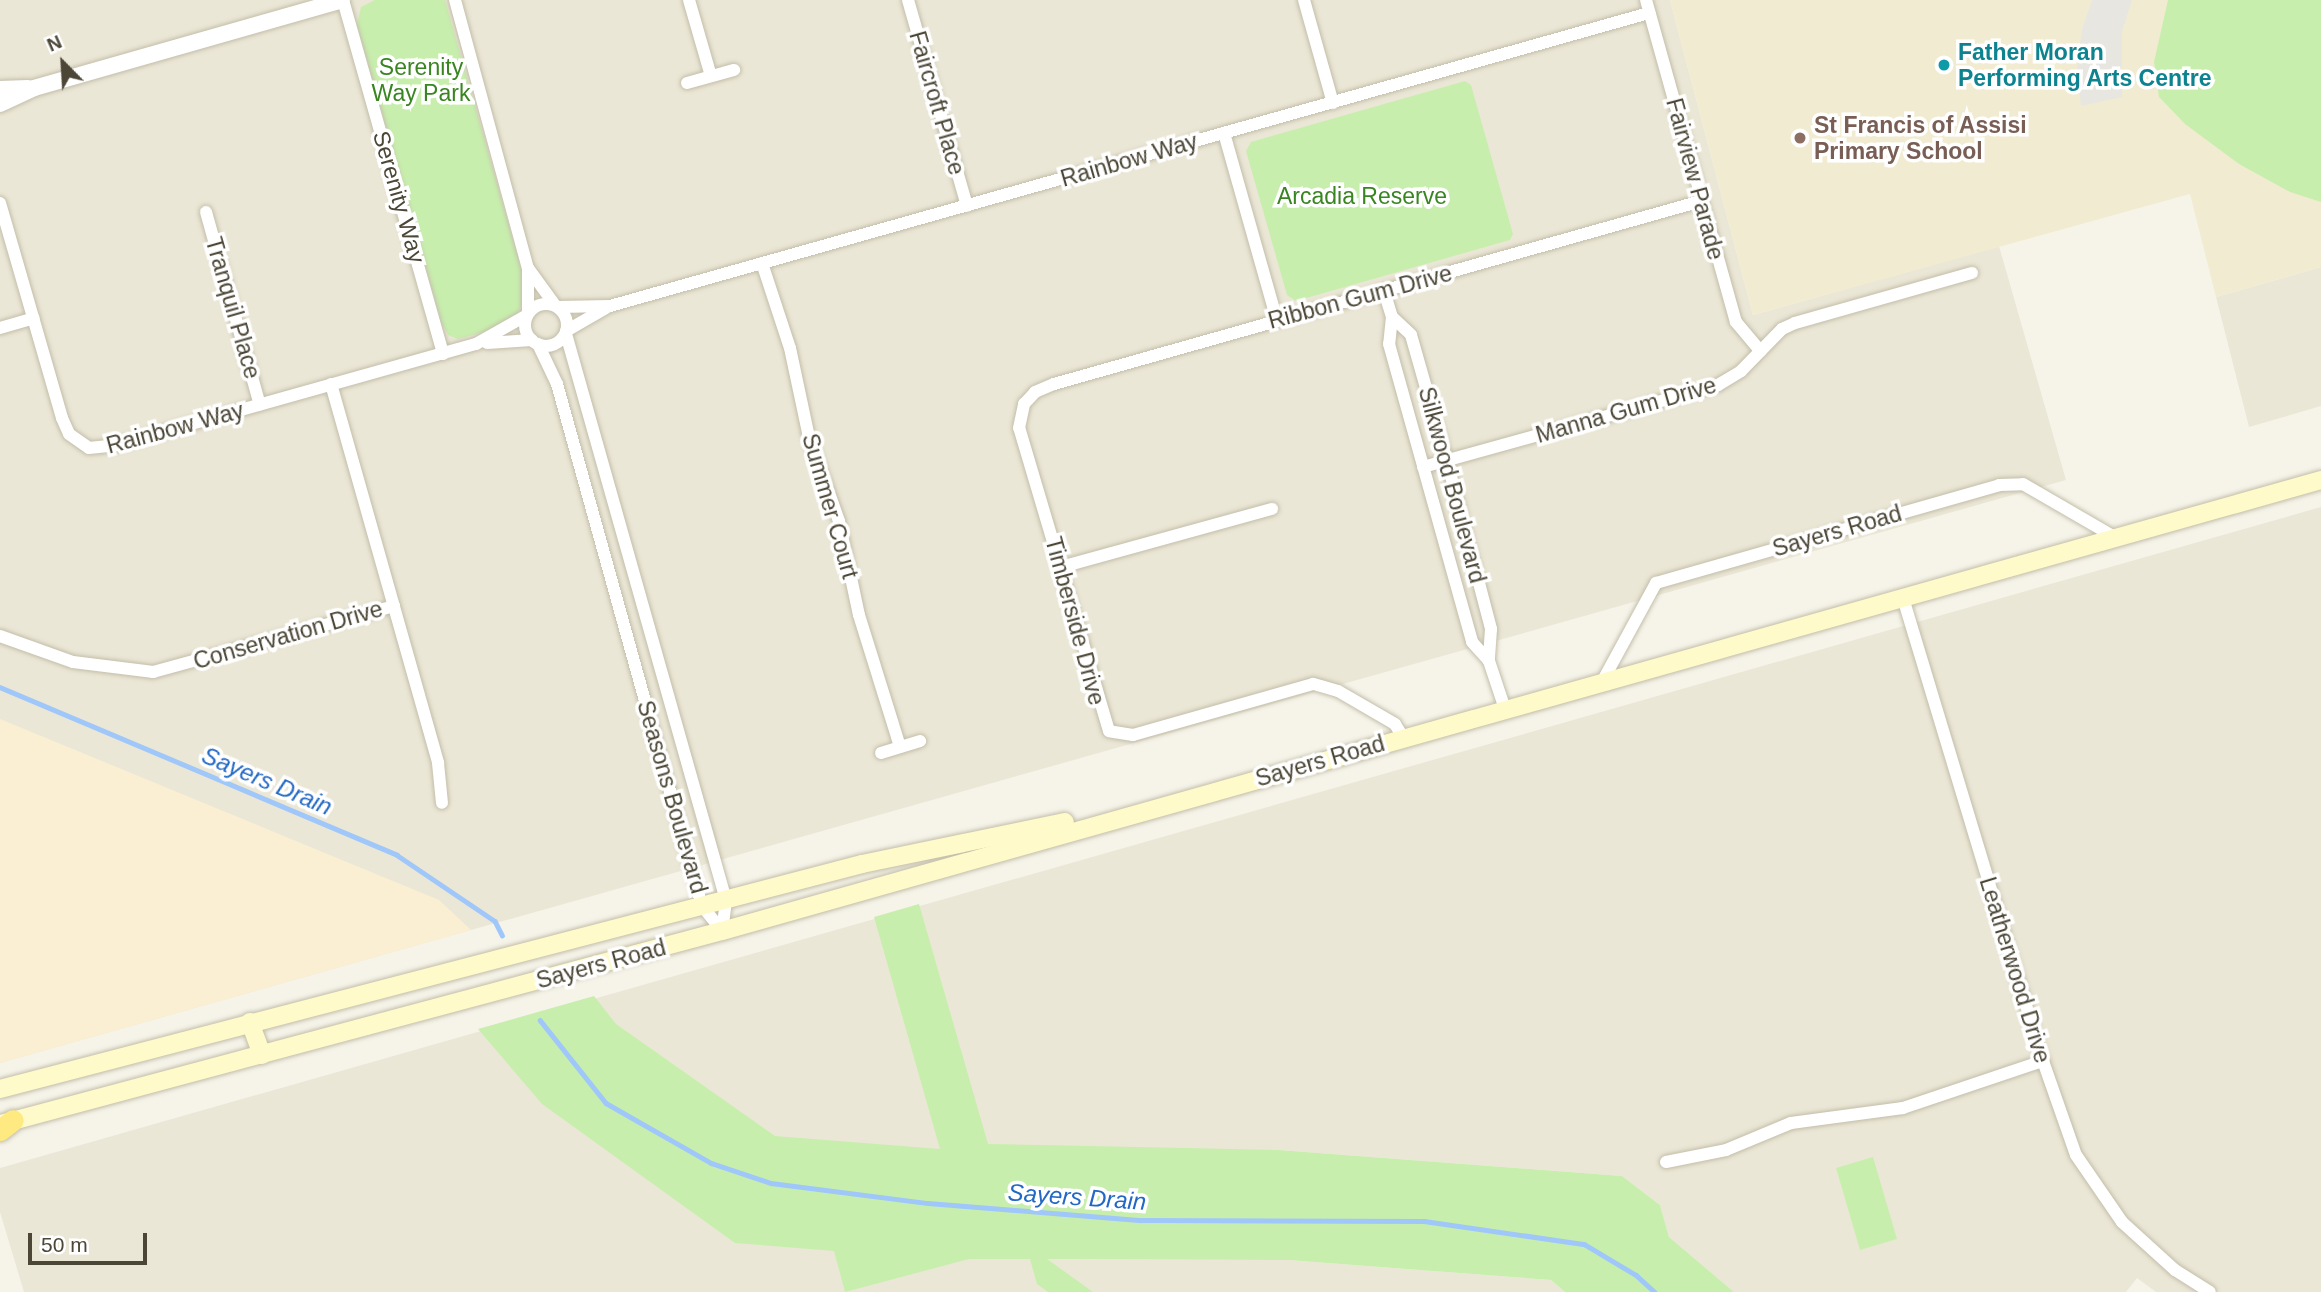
<!DOCTYPE html>
<style>
body{margin:0}
#map{position:relative;width:2321px;height:1292px;overflow:hidden;background:#f6f4e9;font-family:Arial,sans-serif}
div>[style]{position:absolute}
.residential>*{inset:0;background:#ebe7d6}
.commercial>*{inset:0;background:#faefd2}
.education>*{inset:0;background:#f1ecd1}
.green>*{inset:0;background:#c8eeae}
.parking>*{inset:0;background:#e7e6e1}
.stream>*{height:4.5px;margin:-2.25px;padding:0 2.25px;transform-origin:2.25px;border-radius:2.25px;background:#9fc7f9}
.roads{filter:drop-shadow(0 0 2px #c3beaa) drop-shadow(0 0 2px #c3beaa)}
.minor>*{height:12px;margin:-6px;padding:0 6px;transform-origin:6px;border-radius:6px;background:#fff}
.minor>.ring{margin:-6px;padding:0;box-sizing:content-box;background:none;border:12px solid #fff;border-radius:50%}
.tertiary>*{height:16px;margin:-8px;padding:0 8px;transform-origin:8px;border-radius:8px;background:#fff}
.secondary>*{height:18px;margin:-9px;padding:0 9px;transform-origin:9px;border-radius:9px;background:#fffaca}
.trunk>*{height:21px;margin:-10.5px;padding:0 10.5px;transform-origin:10.5px;border-radius:10.5px;background:#ffea82}
.dots>*{width:19px;height:19px;translate:-50% -50%;box-sizing:border-box;border:4px solid #fff;border-radius:50%}
span{translate:-50% -50%;white-space:nowrap;text-align:center;line-height:1.15;-webkit-text-stroke:7px #fff;paint-order:stroke}
.culture-label{font-size:23px;color:#0d838f;font-weight:700}
.left{translate:0 -50%;text-align:left}
.park-label{font-size:23px;color:#398521}
.street-label{font-size:23px;color:#4b4636}
.education-label{font-size:23px;color:#785e54;font-weight:700}
.water-label{font-size:24px;color:#2268c4;font-style:italic}
.north{position:absolute;left:28px;top:28px;width:70px;height:70px;-webkit-text-stroke:5px #fff;paint-order:stroke;rotate:336deg;font-size:19px;font-weight:700;line-height:28px;text-align:center;color:#4b4636}
.north::after{content:'';display:block;margin:auto;width:24px;height:32px;background:#4b4636;clip-path:polygon(50% 0,100% 100%,50% 72%,0 100%)}
.scale{position:absolute;left:28px;top:1233px;width:119px;height:32px;box-sizing:border-box;border:4px solid #4b4636;border-top:0;padding-left:9px;font-size:21px;line-height:24px;white-space:nowrap;color:#4b4636;-webkit-text-stroke:5px #fff;paint-order:stroke}
</style>
<div id="map">
<div class="residential">
<i style="clip-path:polygon(0 0,1670px 0,1753px 315px,1999px 246px,2066px 480px,0 1063px)"></i>
<i style="clip-path:polygon(2321px 267px,2321px 406px,2249px 427px,2216px 297px)"></i>
<i style="clip-path:polygon(2321px 507px,2321px 1292px,2156px 1292px,2137px 1278px,2126px 1292px,1734px 1292px,1669px 1237px,1660px 1205px,1622px 1176px,1279px 1150px,1163px 1149px,1030px 1259px,1288px 1260px,1551px 1280px,1565px 1292px,24px 1292px,0 1212px,0 1168px)"></i>
</div>
<div class="commercial">
<i style="clip-path:polygon(0 719px,439px 900px,471px 930px,0 1063px)"></i>
</div>
<div class="education">
<i style="clip-path:polygon(1670px 0,2321px 0,2321px 267px,2216px 297px,2190px 194px,1753px 315px)"></i>
</div>
<div class="green">
<i style="clip-path:polygon(375px 0,445px 0,523px 275px,524px 298px,518px 314px,491px 330px,458px 339px,448px 335px,442px 324px,357px 25px,361px 7px)"></i>
<i style="clip-path:polygon(2168px 0,2321px 0,2321px 202px,2290px 192px,2239px 164px,2185px 124px,2159px 97px,2154px 62px)"></i>
<i style="clip-path:polygon(1465px 81px,1471px 85px,1513px 234px,1510px 240px,1296px 301px,1287px 295px,1246px 151px,1251px 142px)"></i>
<i style="clip-path:polygon(919px 904px,988px 1144px,1279px 1150px,1622px 1176px,1660px 1205px,1669px 1237px,1734px 1292px,1565px 1292px,1551px 1280px,1288px 1260px,1047px 1259px,1093px 1292px,1048px 1292px,1037px 1284px,1030px 1259px,969px 1259px,845px 1292px,834px 1251px,735px 1243px,542px 1104px,478px 1029px,594px 996px,616px 1024px,775px 1136px,940px 1149px,874px 917px)"></i>
<i style="clip-path:polygon(1873px 1157px,1897px 1239px,1860px 1250px,1836px 1168px)"></i>
</div>
<div class="parking">
<i style="clip-path:polygon(2092px 0,2132px 0,2122px 32px,2122px 97px,2081px 106px,2077px 68px,2082px 29px)"></i>
</div>
<div class="stream">
<i style="left:0;top:687px;width:431px;rotate:22.9deg"></i>
<i style="left:397px;top:855px;width:118px;rotate:34deg"></i>
<i style="left:495px;top:921px;width:16px;rotate:63deg"></i>
<i style="left:540px;top:1020px;width:106px;rotate:51.5deg"></i>
<i style="left:606px;top:1103px;width:121px;rotate:29.7deg"></i>
<i style="left:711px;top:1163px;width:63px;rotate:18.4deg"></i>
<i style="left:771px;top:1183px;width:158px;rotate:7.3deg"></i>
<i style="left:928px;top:1203px;width:214px;rotate:4.6deg"></i>
<i style="left:1141px;top:1220px;width:283px;rotate:0.2deg"></i>
<i style="left:1424px;top:1221px;width:162px;rotate:8.2deg"></i>
<i style="left:1584px;top:1244px;width:61px;rotate:30.8deg"></i>
<i style="left:1636px;top:1275px;width:25px;rotate:42deg"></i>
</div>
<div class="roads">
<div class="minor">
<i style="left:343px;top:0;width:368px;rotate:74.2deg"></i>
<i style="left:455px;top:0;width:278px;rotate:74.8deg"></i>
<i style="left:528px;top:268px;width:46px;rotate:90deg"></i>
<i style="left:689px;top:0;width:79px;rotate:73.9deg"></i>
<i style="left:908px;top:0;width:214px;rotate:74deg"></i>
<i style="left:1304px;top:0;width:107px;rotate:74.3deg"></i>
<i style="left:1646px;top:0;width:334px;rotate:74.4deg"></i>
<i style="left:1736px;top:322px;width:38px;rotate:50deg"></i>
<i style="left:687px;top:83px;width:49px;rotate:-15.5deg"></i>
<i style="left:1224px;top:133px;width:194px;rotate:74.2deg"></i>
<i style="left:0;top:203px;width:224px;rotate:73.9deg"></i>
<i style="left:62px;top:418px;width:17px;rotate:66deg"></i>
<i style="left:69px;top:434px;width:24px;rotate:35deg"></i>
<i style="left:89px;top:448px;width:27px;rotate:-6deg"></i>
<i style="left:116px;top:445px;width:374px;rotate:-15.7deg"></i>
<i style="left:476px;top:344px;width:59px;rotate:-29.6deg"></i>
<i style="left:206px;top:212px;width:200px;rotate:74.4deg"></i>
<i style="left:762px;top:263px;width:89px;rotate:71.8deg"></i>
<i style="left:790px;top:348px;width:87px;rotate:78deg"></i>
<i style="left:808px;top:433px;width:93px;rotate:70.6deg"></i>
<i style="left:839px;top:521px;width:96px;rotate:78deg"></i>
<i style="left:859px;top:615px;width:138px;rotate:72.7deg"></i>
<i style="left:528px;top:268px;width:46px;rotate:53.9deg"></i>
<i style="left:1384px;top:291px;width:27px;rotate:73deg"></i>
<i style="left:1392px;top:317px;width:27px;rotate:96deg"></i>
<i style="left:1389px;top:344px;width:309px;rotate:74.4deg"></i>
<i style="left:1472px;top:642px;width:25px;rotate:48deg"></i>
<i style="left:1489px;top:661px;width:51px;rotate:71.6deg"></i>
<i class="ring" style="left:525px;top:304px;width:30px;height:30px"></i>
<i style="left:558px;top:307px;width:52px;rotate:-1.1deg"></i>
<i style="left:610px;top:306px;width:1080px;rotate:-15.75deg"></i>
<i style="left:1392px;top:317px;width:26px;rotate:43deg"></i>
<i style="left:1411px;top:335px;width:131px;rotate:74.1deg"></i>
<i style="left:1447px;top:461px;width:174px;rotate:75.3deg"></i>
<i style="left:1491px;top:629px;width:32px;rotate:94deg"></i>
<i style="left:0;top:328px;width:35px;rotate:-16deg"></i>
<i style="left:566px;top:331px;width:46px;rotate:-29.9deg"></i>
<i style="left:566px;top:334px;width:588px;rotate:74.22deg"></i>
<i style="left:726px;top:900px;width:31px;rotate:97deg"></i>
<i style="left:487px;top:343px;width:45px;rotate:-3.8deg"></i>
<i style="left:538px;top:344px;width:44px;rotate:64.6deg"></i>
<i style="left:557px;top:384px;width:542px;rotate:74.48deg"></i>
<i style="left:702px;top:906px;width:32px;rotate:51deg"></i>
<i style="left:331px;top:384px;width:394px;rotate:74.2deg"></i>
<i style="left:438px;top:763px;width:40px;rotate:84.3deg"></i>
<i style="left:1423px;top:467px;width:306px;rotate:-15.5deg"></i>
<i style="left:1718px;top:385px;width:27px;rotate:-31deg"></i>
<i style="left:1741px;top:371px;width:59px;rotate:-45.7deg"></i>
<i style="left:1782px;top:329px;width:14px;rotate:-25deg"></i>
<i style="left:1795px;top:323px;width:184px;rotate:-15.8deg"></i>
<i style="left:1061px;top:567px;width:219px;rotate:-15.4deg"></i>
<i style="left:1903px;top:598px;width:484px;rotate:73.2deg"></i>
<i style="left:2043px;top:1061px;width:100px;rotate:70.7deg"></i>
<i style="left:2076px;top:1155px;width:81px;rotate:55.5deg"></i>
<i style="left:2122px;top:1222px;width:72px;rotate:42.2deg"></i>
<i style="left:2175px;top:1270px;width:41px;rotate:32.2deg"></i>
<i style="left:0;top:636px;width:77px;rotate:19.6deg"></i>
<i style="left:73px;top:662px;width:81px;rotate:7.1deg"></i>
<i style="left:153px;top:672px;width:250px;rotate:-15.3deg"></i>
<i style="left:1602px;top:682px;width:113px;rotate:-61.4deg"></i>
<i style="left:1656px;top:583px;width:357px;rotate:-15.9deg"></i>
<i style="left:1999px;top:485px;width:24px;rotate:-2deg"></i>
<i style="left:2023px;top:484px;width:108px;rotate:30.1deg"></i>
<i style="left:1403px;top:737px;width:15px;rotate:-122deg"></i>
<i style="left:1395px;top:724px;width:66px;rotate:-149.9deg"></i>
<i style="left:1338px;top:691px;width:26px;rotate:-164deg"></i>
<i style="left:1313px;top:684px;width:187px;rotate:164.2deg"></i>
<i style="left:1133px;top:735px;width:24px;rotate:-171deg"></i>
<i style="left:1109px;top:731px;width:316px;rotate:-106.5deg"></i>
<i style="left:1019px;top:428px;width:25px;rotate:-78deg"></i>
<i style="left:1024px;top:404px;width:16px;rotate:-47deg"></i>
<i style="left:1035px;top:392px;width:21px;rotate:-23deg"></i>
<i style="left:1054px;top:384px;width:672px;rotate:-15.79deg"></i>
<i style="left:881px;top:753px;width:41px;rotate:-17.1deg"></i>
<i style="left:1666px;top:1162px;width:61px;rotate:-11.3deg"></i>
<i style="left:1726px;top:1150px;width:70px;rotate:-22.6deg"></i>
<i style="left:1791px;top:1123px;width:113px;rotate:-7.6deg"></i>
<i style="left:1903px;top:1108px;width:148px;rotate:-18.6deg"></i>
</div>
<div class="tertiary">
<i style="left:0;top:89px;width:28px;rotate:-2deg"></i>
<i style="left:0;top:104px;width:38px;rotate:-25deg"></i>
<i style="left:34px;top:88px;width:320px;rotate:-15.9deg"></i>
</div>
<div class="secondary">
<i style="left:250px;top:1022px;width:35px;rotate:70deg"></i>
<i style="left:0;top:1089px;width:891px;rotate:-14.63deg"></i>
<i style="left:862px;top:864px;width:207px;rotate:-11.7deg"></i>
<i style="left:1px;top:1124px;width:746px;rotate:-14.99deg"></i>
<i style="left:722px;top:931px;width:1661px;rotate:-15.75deg"></i>
</div>
<div class="trunk">
<i style="left:0;top:1130px;width:16px;rotate:-38deg"></i>
</div>
</div>
<div class="dots">
<i style="left:1944px;top:65px;background:#0f9aa8"></i>
<i style="left:1800px;top:138px;background:#8d6e63"></i>
</div>
<div class="culture-label">
<span class="left" style="left:1958px;top:65px">Father Moran<br>Performing Arts Centre</span>
</div>
<div class="park-label">
<span style="left:421px;top:80px">Serenity<br>Way Park</span>
<span style="left:1362px;top:196px">Arcadia Reserve</span>
</div>
<div class="street-label">
<span style="left:937px;top:103px;rotate:74deg">Faircroft Place</span>
<span style="left:1129px;top:160px;rotate:-16deg">Rainbow Way</span>
<span style="left:1695px;top:179px;rotate:75deg">Fairview Parade</span>
<span style="left:399px;top:197px;rotate:74deg">Serenity Way</span>
<span style="left:1360px;top:297px;rotate:-15deg">Ribbon Gum Drive</span>
<span style="left:233px;top:308px;rotate:74deg">Tranquil Place</span>
<span style="left:1626px;top:410px;rotate:-16deg">Manna Gum Drive</span>
<span style="left:175px;top:428px;rotate:-15deg">Rainbow Way</span>
<span style="left:1452px;top:485px;rotate:75deg">Silkwood Boulevard</span>
<span style="left:830px;top:506px;rotate:74deg">Summer Court</span>
<span style="left:1837px;top:531px;rotate:-16deg">Sayers Road</span>
<span style="left:1075px;top:621px;rotate:75deg">Timberside Drive</span>
<span style="left:288px;top:635px;rotate:-16deg">Conservation Drive</span>
<span style="left:1320px;top:761px;rotate:-16deg">Sayers Road</span>
<span style="left:672px;top:797px;rotate:74deg">Seasons Boulevard</span>
<span style="left:601px;top:964px;rotate:-15deg">Sayers Road</span>
<span style="left:2015px;top:970px;rotate:73deg">Leatherwood Drive</span>
</div>
<div class="education-label">
<span class="left" style="left:1814px;top:138px">St Francis of Assisi<br>Primary School</span>
</div>
<div class="water-label">
<span style="left:267px;top:781px;rotate:23deg">Sayers Drain</span>
<span style="left:1077px;top:1197px;rotate:4deg">Sayers Drain</span>
</div>
<div class="north">N</div>
<div class="scale">50 m</div>
</div>
